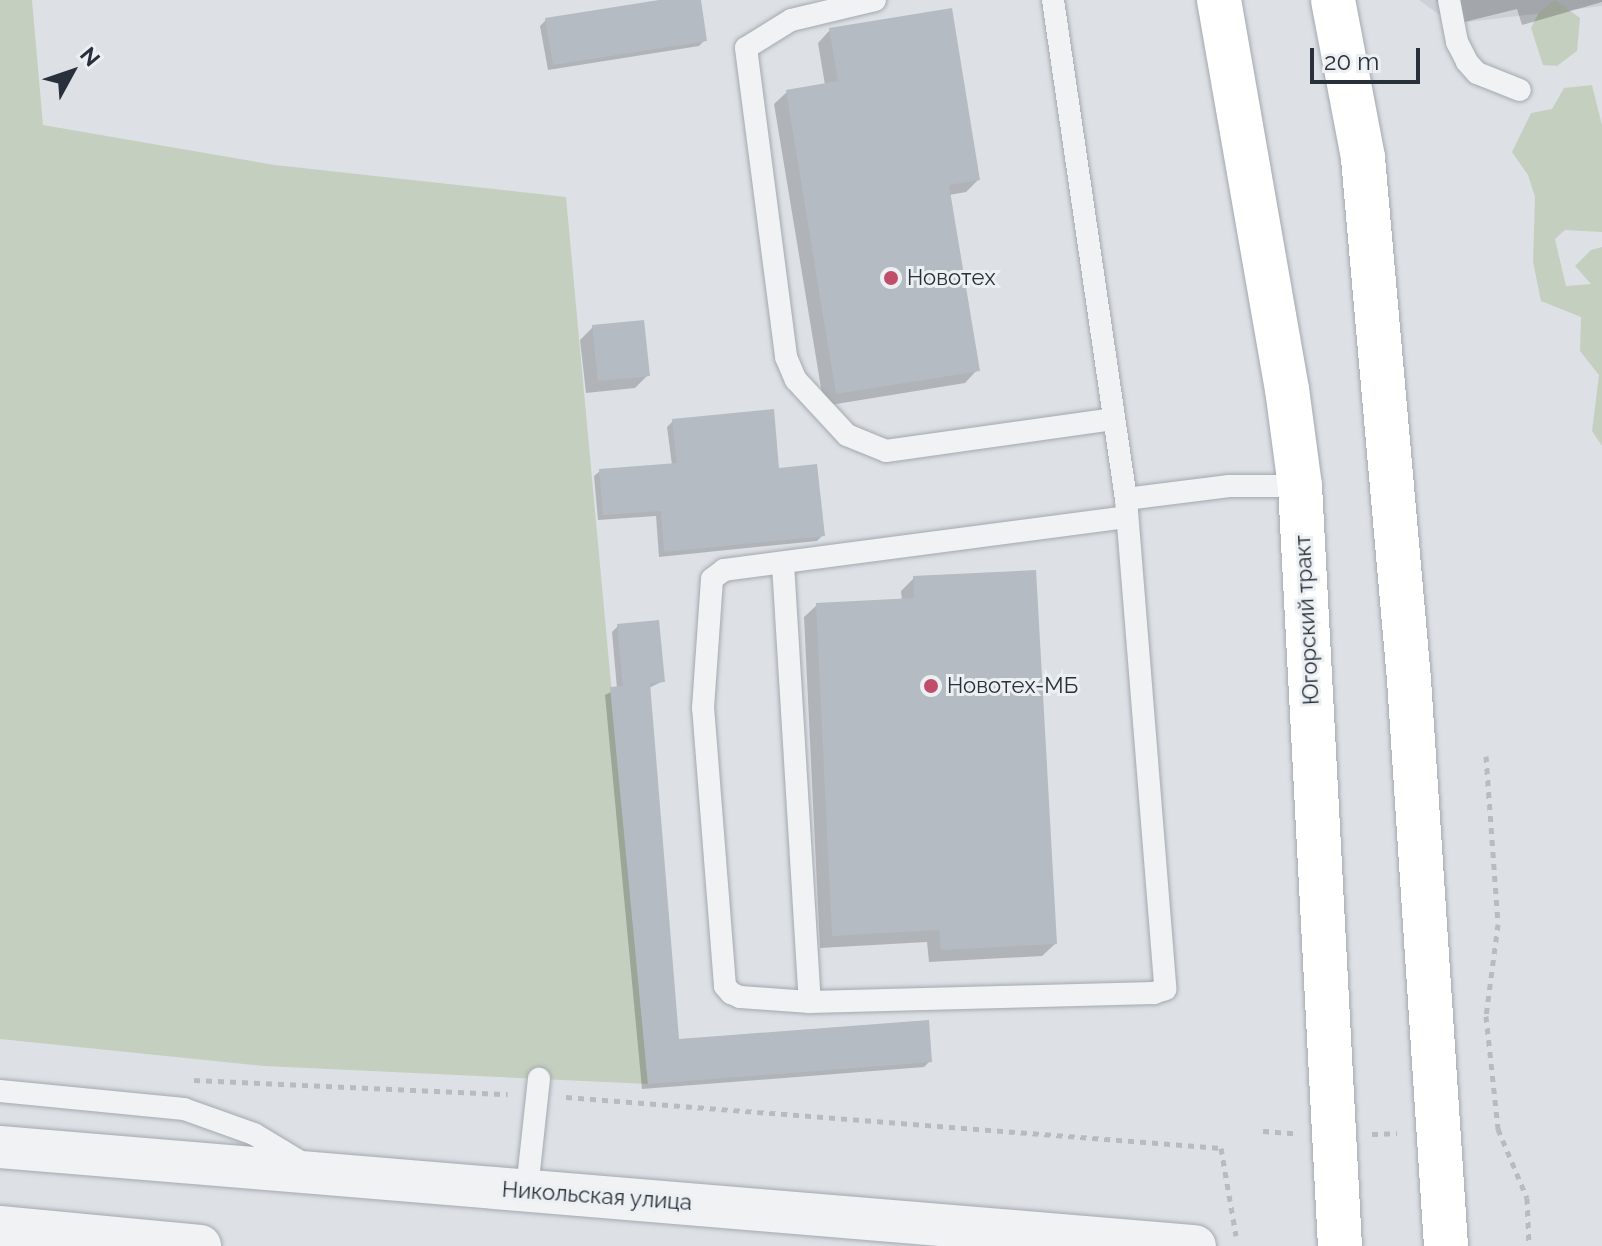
<!DOCTYPE html>
<meta charset="utf-8">
<style>
body{margin:0}
#map{position:relative;width:1602px;height:1246px;overflow:hidden;background:#dde1e6;font-family:Raleway,sans-serif}
div>[style]{position:absolute}
.built>*{inset:0;background:#ccd1d7}
.green>*{inset:0;background:#c5cfbf}
.shadow>*{inset:0;background:#0003}
.building>*{inset:0;background:#b5bbc2}
.path>*{height:5px;margin-top:-2.5px;transform-origin:0;background:repeating-linear-gradient(90deg,#b8bcc0 0 6px,transparent 0 12px)}
.roads{filter:drop-shadow(0 0 2px #a3a9af) drop-shadow(0 0 2px #a3a9af)}
.lane>*{height:22px;margin:-11px;padding:0 11px;transform-origin:11px;border-radius:11px;background:#f0f2f4}
.street>*{height:42px;margin:-21px;padding:0 21px;transform-origin:21px;border-radius:21px;background:#f0f2f4}
.primary>*{height:44px;margin:-22px;padding:0 22px;transform-origin:22px;border-radius:22px;background:#fff}
.dots>*{width:22px;height:22px;translate:-50% -50%;box-sizing:border-box;border:4px solid #ecf0f3;border-radius:50%}
span{translate:-50% -50%;white-space:nowrap;text-align:center;line-height:1.15;-webkit-text-stroke:6px #ecf0f3;paint-order:stroke}
.poi-label{font-size:22px;color:#28313b}
.left{translate:0 -50%;text-align:left}
.street-label{font-size:22px;color:#28313b}
.north{position:absolute;left:32px;top:32px;width:80px;height:80px;-webkit-text-stroke:6px #ecf0f3;paint-order:stroke;rotate:50deg;font-size:22px;font-weight:700;line-height:32px;text-align:center;color:#28313b}
.north::after{content:'';display:block;margin:auto;width:28px;height:36px;background:#28313b;clip-path:polygon(50% 0,100% 100%,50% 72%,0 100%)}
.scale{position:absolute;left:1310px;top:48px;width:110px;height:36px;box-sizing:border-box;border:4px solid #28313b;border-top:0;padding-left:10px;font-size:24px;line-height:28px;white-space:nowrap;color:#28313b;-webkit-text-stroke:6px #ecf0f3;paint-order:stroke}
</style>
<div id="map">
<div class="built">
<i style="clip-path:polygon(1419px 0,1602px 0,1602px 6px,1452px 24px)"></i>
</div>
<div class="green">
<i style="clip-path:polygon(0 0,32px 0,43px 125px,275px 165px,566px 197px,648px 1084px,264px 1066px,0 1039px)"></i>
<i style="clip-path:polygon(1555px 0,1580px 18px,1577px 51px,1557px 66px,1543px 65px,1531px 28px,1539px 12px)"></i>
<i style="clip-path:polygon(1592px 85px,1602px 125px,1602px 232px,1565px 230px,1555px 239px,1566px 286px,1591px 284px,1575px 266px,1591px 250px,1602px 247px,1602px 446px,1592px 431px,1599px 375px,1580px 351px,1581px 317px,1541px 301px,1533px 262px,1535px 197px,1528px 175px,1512px 152px,1531px 113px,1552px 109px,1564px 88px)"></i>
</div>
<div class="shadow">
<i style="clip-path:polygon(672px 0,698px 0,705px 40px,699px 46px,548px 70px,540px 26px,546px 20px)"></i>
<i style="clip-path:polygon(1436px 0,1602px 0,1602px 2px,1522px 25px,1517px 9px,1448px 26px,1443px 9px)"></i>
<i style="clip-path:polygon(830px 30px,978px 180px,966px 192px,949px 195px,977px 370px,965px 383px,824px 406px,774px 104px,787px 92px,825px 85px,818px 43px)"></i>
<i style="clip-path:polygon(593px 327px,648px 375px,635px 388px,586px 393px,580px 340px)"></i>
<i style="clip-path:polygon(673px 421px,823px 535px,817px 541px,659px 557px,656px 516px,598px 520px,594px 476px,600px 471px,672px 465px,667px 427px)"></i>
<i style="clip-path:polygon(914px 578px,1055px 944px,1042px 956px,929px 962px,927px 942px,820px 948px,804px 617px,817px 605px,902px 600px,901px 591px)"></i>
<i style="clip-path:polygon(618px 626px,663px 681px,649px 688px,678px 1041px,930px 1061px,924px 1067px,642px 1089px,605px 695px,617px 689px,612px 632px)"></i>
</div>
<div class="building">
<i style="clip-path:polygon(659px 0,701px 0,707px 41px,553px 65px,545px 18px)"></i>
<i style="clip-path:polygon(952px 8px,980px 180px,949px 185px,980px 371px,836px 394px,786px 90px,838px 81px,829px 28px)"></i>
<i style="clip-path:polygon(644px 320px,650px 376px,598px 381px,592px 325px)"></i>
<i style="clip-path:polygon(774px 409px,779px 468px,817px 464px,825px 536px,664px 552px,661px 511px,603px 515px,599px 469px,677px 463px,672px 419px)"></i>
<i style="clip-path:polygon(1036px 570px,1057px 944px,941px 950px,939px 930px,832px 936px,816px 603px,914px 598px,913px 576px)"></i>
<i style="clip-path:polygon(659px 620px,665px 682px,650px 683px,679px 1039px,929px 1020px,932px 1062px,648px 1084px,610px 687px,623px 686px,617px 624px)"></i>
</div>
<div class="path">
<i style="left:1486px;top:756px;width:168px;rotate:85.9deg"></i>
<i style="left:1498px;top:924px;width:93px;rotate:97.4deg"></i>
<i style="left:1486px;top:1016px;width:114px;rotate:83.9deg"></i>
<i style="left:1498px;top:1129px;width:75px;rotate:67.2deg"></i>
<i style="left:1527px;top:1198px;width:48px;rotate:87.6deg"></i>
<i style="left:194px;top:1080px;width:314px;rotate:2.6deg"></i>
<i style="left:566px;top:1097px;width:657px;rotate:4.45deg"></i>
<i style="left:1221px;top:1148px;width:89px;rotate:80.3deg"></i>
<i style="left:1263px;top:1131px;width:31px;rotate:4deg"></i>
<i style="left:1372px;top:1134px;width:25px;rotate:-2deg"></i>
</div>
<div class="roads">
<div class="lane">
<i style="left:875px;top:0;width:86px;rotate:166.6deg"></i>
<i style="left:791px;top:20px;width:53px;rotate:148.1deg"></i>
<i style="left:746px;top:48px;width:312px;rotate:82.6deg"></i>
<i style="left:786px;top:357px;width:25px;rotate:67deg"></i>
<i style="left:796px;top:380px;width:75px;rotate:47.2deg"></i>
<i style="left:847px;top:435px;width:42px;rotate:22.3deg"></i>
<i style="left:886px;top:451px;width:229px;rotate:-8deg"></i>
<i style="left:1053px;top:0;width:504px;rotate:81.68deg"></i>
<i style="left:1126px;top:499px;width:492px;rotate:85.4deg"></i>
<i style="left:1165px;top:989px;width:12px;rotate:160deg"></i>
<i style="left:1154px;top:993px;width:344px;rotate:178.5deg"></i>
<i style="left:810px;top:1002px;width:70px;rotate:-175.9deg"></i>
<i style="left:740px;top:997px;width:10px;rotate:-156deg"></i>
<i style="left:731px;top:993px;width:9px;rotate:-131deg"></i>
<i style="left:725px;top:986px;width:279px;rotate:-94.5deg"></i>
<i style="left:703px;top:708px;width:129px;rotate:-86deg"></i>
<i style="left:712px;top:579px;width:15px;rotate:-37deg"></i>
<i style="left:724px;top:570px;width:406px;rotate:-7.5deg"></i>
<i style="left:1449px;top:0;width:43px;rotate:79.2deg"></i>
<i style="left:1457px;top:42px;width:22px;rotate:63deg"></i>
<i style="left:1467px;top:62px;width:15px;rotate:48deg"></i>
<i style="left:1477px;top:73px;width:46px;rotate:21.6deg"></i>
<i style="left:1126px;top:499px;width:104px;rotate:-7.2deg"></i>
<i style="left:1229px;top:486px;width:71px"></i>
<i style="left:783px;top:564px;width:439px;rotate:86.5deg"></i>
<i style="left:0;top:1091px;width:185px;rotate:5.6deg"></i>
<i style="left:184px;top:1109px;width:74px;rotate:19.7deg"></i>
<i style="left:254px;top:1134px;width:58px;rotate:31deg"></i>
<i style="left:527px;top:1189px;width:111px;rotate:-83.8deg"></i>
</div>
<div class="street">
<i style="left:0;top:1147px;width:1199px;rotate:4.74deg"></i>
<i style="left:0;top:1227px;width:201px;rotate:5.4deg"></i>
</div>
<div class="primary">
<i style="left:1219px;top:0;width:395px;rotate:80.1deg"></i>
<i style="left:1287px;top:389px;width:98px;rotate:82.4deg"></i>
<i style="left:1300px;top:486px;width:761px;rotate:86.99deg"></i>
<i style="left:1333px;top:0;width:161px;rotate:79.2deg"></i>
<i style="left:1363px;top:158px;width:524px;rotate:84.96deg"></i>
<i style="left:1409px;top:680px;width:567px;rotate:86.26deg"></i>
</div>
</div>
<div class="dots">
<i style="left:891px;top:278px;background:#c04d6a"></i>
<i style="left:931px;top:686px;background:#c04d6a"></i>
</div>
<div class="poi-label">
<span class="left" style="left:907px;top:278px">Новотех</span>
<span class="left" style="left:947px;top:686px">Новотех-МБ</span>
</div>
<div class="street-label">
<span style="left:1307px;top:620px;rotate:-93deg">Югорский тракт</span>
<span style="left:597px;top:1196px;rotate:4deg">Никольская улица</span>
</div>
<div class="north">N</div>
<div class="scale">20 m</div>
</div>
